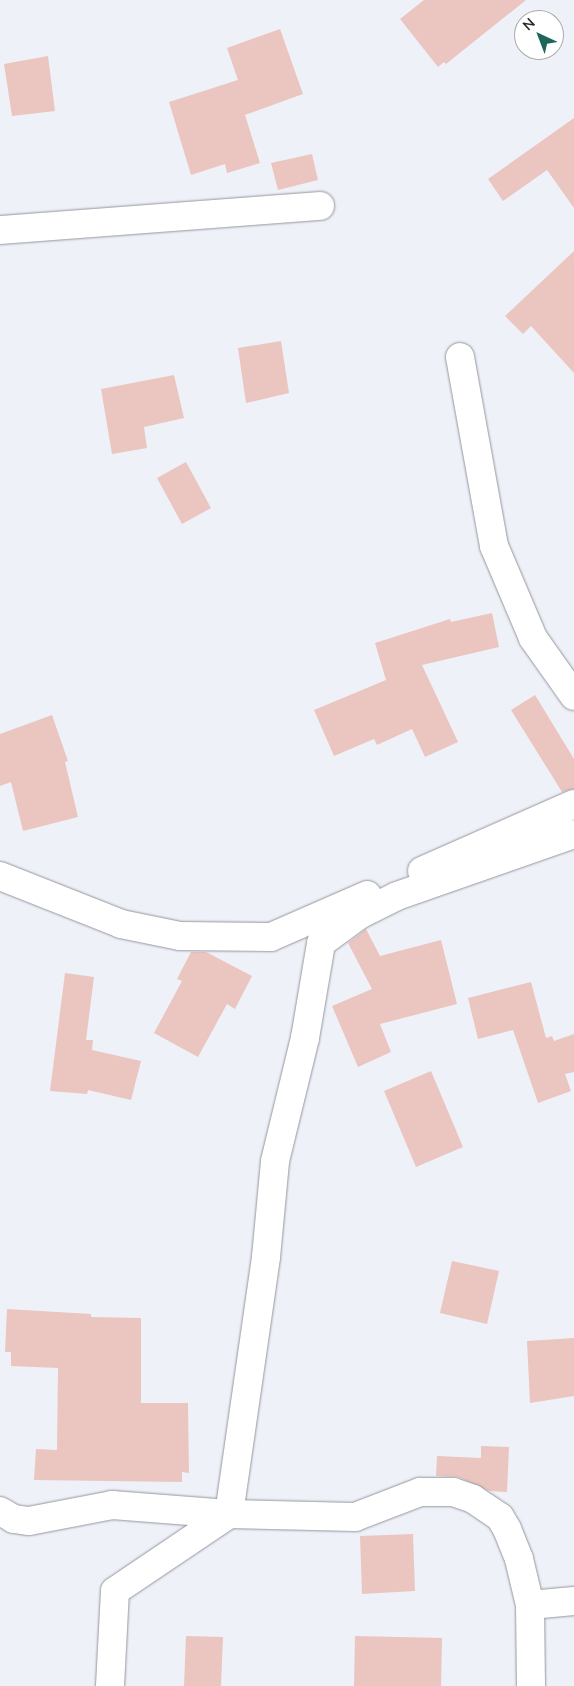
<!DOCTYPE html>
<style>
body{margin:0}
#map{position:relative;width:574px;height:1686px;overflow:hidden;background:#eff1f8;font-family:"Nunito Sans",sans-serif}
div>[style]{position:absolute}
.building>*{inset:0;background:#ebc5c0}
.roads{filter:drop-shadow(0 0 1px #94969d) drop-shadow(0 0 1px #94969d)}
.minor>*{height:28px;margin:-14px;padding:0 14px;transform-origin:14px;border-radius:14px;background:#fff}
span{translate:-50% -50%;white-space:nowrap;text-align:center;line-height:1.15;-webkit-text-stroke:4.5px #fff;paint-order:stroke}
.north{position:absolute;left:514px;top:10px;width:50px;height:50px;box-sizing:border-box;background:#fff;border:1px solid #a9aaab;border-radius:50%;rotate:317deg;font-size:14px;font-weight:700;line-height:20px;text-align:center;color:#292a2c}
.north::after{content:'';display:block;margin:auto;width:18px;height:22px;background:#1e655a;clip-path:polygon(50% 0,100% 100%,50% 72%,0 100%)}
</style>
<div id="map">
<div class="building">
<i style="clip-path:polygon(424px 0,526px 0,446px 64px,444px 62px,438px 67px,400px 19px)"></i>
<i style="clip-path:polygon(280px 29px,303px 94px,245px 115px,260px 163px,227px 173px,225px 164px,191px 175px,169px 102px,238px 80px,227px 48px)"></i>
<i style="clip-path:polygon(48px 56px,55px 111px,12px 116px,4px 64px)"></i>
<i style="clip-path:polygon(574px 118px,574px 208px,547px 170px,503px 201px,488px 179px)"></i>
<i style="clip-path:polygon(312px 154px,318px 180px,278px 190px,271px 163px)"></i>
<i style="clip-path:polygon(574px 251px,574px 373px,531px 326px,523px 334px,505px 316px)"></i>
<i style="clip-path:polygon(281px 341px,289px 393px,246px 403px,238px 348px)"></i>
<i style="clip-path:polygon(174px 375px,184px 418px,144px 427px,147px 448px,112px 454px,101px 389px)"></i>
<i style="clip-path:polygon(186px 462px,211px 508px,182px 524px,157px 478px)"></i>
<i style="clip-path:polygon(492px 613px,499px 647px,422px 665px,458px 742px,425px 757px,412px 729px,377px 745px,374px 739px,334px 756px,314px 710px,386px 680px,375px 643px,450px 619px,451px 622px)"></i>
<i style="clip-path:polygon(535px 695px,574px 759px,574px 789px,562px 792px,511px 710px)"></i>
<i style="clip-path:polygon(52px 715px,68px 761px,65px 762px,78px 817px,23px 831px,11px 782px,0 786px,0 734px)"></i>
<i style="clip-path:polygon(366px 929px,380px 956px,441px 940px,457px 1004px,380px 1024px,391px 1052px,358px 1067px,332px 1006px,372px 989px,348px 943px)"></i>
<i style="clip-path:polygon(191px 952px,206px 952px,252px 976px,235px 1009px,227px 1004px,198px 1057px,154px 1033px,182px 981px,177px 979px)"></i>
<i style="clip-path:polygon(65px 973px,94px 977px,86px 1040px,93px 1040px,92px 1050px,141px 1061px,131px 1100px,88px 1090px,87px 1094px,50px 1091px)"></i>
<i style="clip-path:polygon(531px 982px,546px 1038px,552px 1036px,554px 1041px,574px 1034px,574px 1072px,565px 1074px,571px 1091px,538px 1103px,513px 1030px,478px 1039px,468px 998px)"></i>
<i style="clip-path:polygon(431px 1071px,463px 1147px,416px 1167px,384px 1091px)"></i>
<i style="clip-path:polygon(452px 1261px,499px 1271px,487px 1324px,440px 1313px)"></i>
<i style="clip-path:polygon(7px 1309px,91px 1314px,91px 1317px,141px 1318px,141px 1403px,188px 1403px,189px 1473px,182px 1472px,182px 1482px,34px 1480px,36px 1449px,57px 1450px,58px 1368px,11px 1366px,11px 1352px,5px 1352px)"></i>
<i style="clip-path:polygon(574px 1338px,574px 1396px,530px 1403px,527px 1341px)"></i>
<i style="clip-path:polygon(481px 1446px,509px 1447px,507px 1492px,489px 1491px,458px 1477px,436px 1476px,437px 1456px,481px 1458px)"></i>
<i style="clip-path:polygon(413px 1534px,415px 1591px,362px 1594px,360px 1536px)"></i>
<i style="clip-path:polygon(186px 1636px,223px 1637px,221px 1686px,184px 1686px)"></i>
<i style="clip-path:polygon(355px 1636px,442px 1638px,441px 1686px,354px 1686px)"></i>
</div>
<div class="roads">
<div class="minor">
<i style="left:0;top:230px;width:321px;rotate:-4.3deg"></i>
<i style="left:460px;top:357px;width:192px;rotate:79.8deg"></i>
<i style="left:494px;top:546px;width:100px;rotate:67deg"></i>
<i style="left:533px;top:638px;width:71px;rotate:54.7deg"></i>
<i style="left:422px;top:871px;width:166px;rotate:-23.8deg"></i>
<i style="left:0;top:876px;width:130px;rotate:21.6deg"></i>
<i style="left:121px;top:924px;width:60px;rotate:11.5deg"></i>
<i style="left:180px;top:936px;width:91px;rotate:0.6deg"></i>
<i style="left:271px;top:937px;width:105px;rotate:-23.6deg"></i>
<i style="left:0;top:1511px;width:16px;rotate:30deg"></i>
<i style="left:14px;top:1519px;width:15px;rotate:8deg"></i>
<i style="left:29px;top:1521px;width:85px;rotate:-10.9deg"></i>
<i style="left:112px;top:1505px;width:117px;rotate:4.4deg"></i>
<i style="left:229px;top:1514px;width:126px;rotate:1.4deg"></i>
<i style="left:355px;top:1517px;width:70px;rotate:-21deg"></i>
<i style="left:420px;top:1492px;width:33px"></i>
<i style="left:453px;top:1492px;width:21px;rotate:19deg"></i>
<i style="left:473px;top:1499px;width:32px;rotate:34deg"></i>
<i style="left:500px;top:1517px;width:14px;rotate:60deg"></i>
<i style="left:507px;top:1529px;width:32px;rotate:68deg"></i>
<i style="left:519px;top:1559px;width:47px;rotate:76.6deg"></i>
<i style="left:530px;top:1605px;width:81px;rotate:89.3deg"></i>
<i style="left:530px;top:1605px;width:44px;rotate:-5.2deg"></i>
<i style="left:110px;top:1686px;width:95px;rotate:-87deg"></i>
<i style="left:115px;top:1591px;width:138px;rotate:-34deg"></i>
<i style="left:229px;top:1514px;width:260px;rotate:-81.8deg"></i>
<i style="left:266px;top:1257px;width:96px;rotate:-84.6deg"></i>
<i style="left:275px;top:1161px;width:127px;rotate:-76.3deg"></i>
<i style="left:305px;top:1038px;width:96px;rotate:-80.4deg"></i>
<i style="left:321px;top:943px;width:47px;rotate:-36.4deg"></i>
<i style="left:359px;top:915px;width:42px;rotate:-26.6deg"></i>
<i style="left:397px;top:896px;width:188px;rotate:-19.3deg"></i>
</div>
</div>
<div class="north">N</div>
</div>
